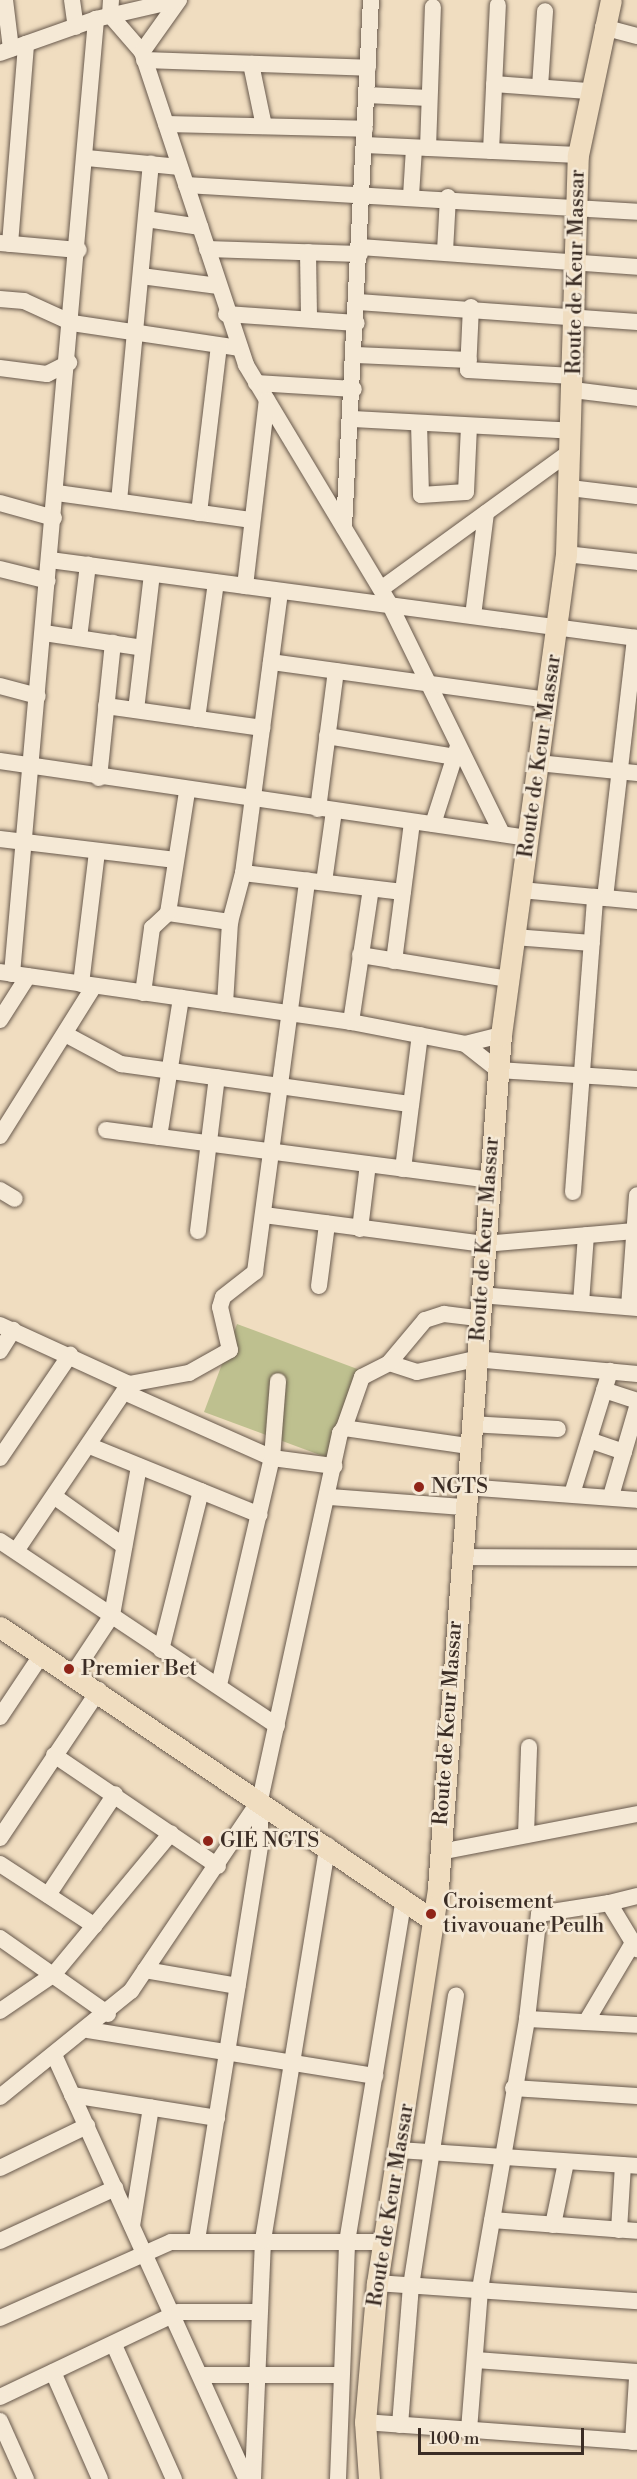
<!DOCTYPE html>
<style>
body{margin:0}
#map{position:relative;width:637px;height:2479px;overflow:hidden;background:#f0ddc0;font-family:"Libre Bodoni",serif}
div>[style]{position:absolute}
.green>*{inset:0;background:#bec08f}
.roads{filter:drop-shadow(0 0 2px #68594c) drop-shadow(0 0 2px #68594c)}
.minor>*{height:16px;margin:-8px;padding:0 8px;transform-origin:8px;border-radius:8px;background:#f5e9d6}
.major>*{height:21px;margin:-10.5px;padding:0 10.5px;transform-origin:10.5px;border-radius:10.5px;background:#f0ddc0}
.dots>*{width:16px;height:16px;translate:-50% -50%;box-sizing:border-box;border:3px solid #f5e9d6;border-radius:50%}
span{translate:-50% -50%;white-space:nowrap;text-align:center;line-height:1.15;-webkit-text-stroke:5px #f5e9d6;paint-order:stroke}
.street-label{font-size:21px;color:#3b2d25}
.poi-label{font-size:21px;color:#3b2d25}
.left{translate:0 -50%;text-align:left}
.scale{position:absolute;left:418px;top:2428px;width:166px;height:27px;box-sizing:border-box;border:3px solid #3b2d25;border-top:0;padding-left:8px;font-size:18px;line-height:21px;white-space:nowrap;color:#3b2d25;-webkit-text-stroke:4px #f5e9d6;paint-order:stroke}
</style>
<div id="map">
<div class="green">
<i style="clip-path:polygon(237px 1324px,360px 1370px,328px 1458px,204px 1412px)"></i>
</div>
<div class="roads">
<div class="minor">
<i style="left:5px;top:0;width:49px;rotate:83deg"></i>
<i style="left:72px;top:0;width:27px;rotate:82deg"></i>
<i style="left:111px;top:0;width:15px;rotate:94deg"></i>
<i style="left:110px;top:15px;width:49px;rotate:49.1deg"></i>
<i style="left:142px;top:52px;width:330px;rotate:71.6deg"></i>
<i style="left:246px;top:365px;width:280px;rotate:59deg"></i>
<i style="left:390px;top:605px;width:255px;rotate:63.9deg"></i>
<i style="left:603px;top:27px;width:35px;rotate:15deg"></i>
<i style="left:142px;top:52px;width:64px;rotate:-54.6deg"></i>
<i style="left:0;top:53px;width:102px;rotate:-19.5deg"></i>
<i style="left:96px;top:19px;width:84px;rotate:-13deg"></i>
<i style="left:144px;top:60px;width:224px;rotate:2deg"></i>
<i style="left:251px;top:64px;width:63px;rotate:78.2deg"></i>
<i style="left:494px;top:84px;width:94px;rotate:4.3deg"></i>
<i style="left:540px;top:87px;width:76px;rotate:-86.2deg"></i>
<i style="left:367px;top:95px;width:62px;rotate:2.8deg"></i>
<i style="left:166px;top:124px;width:199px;rotate:1.4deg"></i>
<i style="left:365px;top:145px;width:213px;rotate:2.7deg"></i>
<i style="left:428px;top:148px;width:141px;rotate:-88deg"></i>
<i style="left:491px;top:151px;width:146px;rotate:-87.3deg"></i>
<i style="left:87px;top:158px;width:93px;rotate:5.5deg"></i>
<i style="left:186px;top:185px;width:452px;rotate:3.4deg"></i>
<i style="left:411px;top:196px;width:48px;rotate:-86.4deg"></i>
<i style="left:146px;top:219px;width:55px;rotate:8.4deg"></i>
<i style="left:0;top:243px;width:79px;rotate:5.1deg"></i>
<i style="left:10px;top:244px;width:201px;rotate:-85.4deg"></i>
<i style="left:360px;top:247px;width:278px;rotate:4.1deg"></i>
<i style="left:207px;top:249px;width:153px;rotate:1.9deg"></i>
<i style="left:445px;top:251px;width:54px;rotate:-86.8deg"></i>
<i style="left:308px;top:252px;width:67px;rotate:89.1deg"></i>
<i style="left:141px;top:276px;width:78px;rotate:7.4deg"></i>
<i style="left:0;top:299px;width:24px;rotate:5deg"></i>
<i style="left:24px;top:301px;width:53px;rotate:24.6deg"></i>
<i style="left:72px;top:323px;width:170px;rotate:8.5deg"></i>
<i style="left:358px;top:302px;width:280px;rotate:4.1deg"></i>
<i style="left:471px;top:307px;width:63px;rotate:92.7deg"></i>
<i style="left:468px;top:370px;width:105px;rotate:3.3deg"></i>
<i style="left:226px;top:314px;width:131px;rotate:3.9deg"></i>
<i style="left:356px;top:355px;width:113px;rotate:2.5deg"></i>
<i style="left:0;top:368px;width:47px;rotate:7.3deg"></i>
<i style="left:47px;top:374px;width:25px;rotate:-27deg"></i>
<i style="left:256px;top:383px;width:98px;rotate:3.5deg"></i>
<i style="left:573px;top:390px;width:64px;rotate:7.1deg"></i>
<i style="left:353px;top:419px;width:219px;rotate:3.1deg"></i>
<i style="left:419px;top:423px;width:72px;rotate:88.4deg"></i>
<i style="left:421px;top:495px;width:45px;rotate:-3.8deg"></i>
<i style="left:466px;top:492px;width:66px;rotate:-87.4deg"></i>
<i style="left:570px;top:488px;width:67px;rotate:6.8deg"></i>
<i style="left:57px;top:493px;width:197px;rotate:7.9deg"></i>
<i style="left:119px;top:501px;width:339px;rotate:-84.6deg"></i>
<i style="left:0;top:503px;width:56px;rotate:15.5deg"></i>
<i style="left:199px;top:513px;width:168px;rotate:-83.2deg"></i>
<i style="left:344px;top:527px;width:528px;rotate:-87.07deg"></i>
<i style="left:566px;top:554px;width:71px;rotate:6.4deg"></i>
<i style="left:50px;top:560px;width:592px;rotate:7.57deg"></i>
<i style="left:0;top:569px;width:49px;rotate:14deg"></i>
<i style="left:245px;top:586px;width:187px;rotate:-83.3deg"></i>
<i style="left:381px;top:589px;width:235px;rotate:-36deg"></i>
<i style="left:473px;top:616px;width:104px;rotate:-82.8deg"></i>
<i style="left:44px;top:633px;width:100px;rotate:8.6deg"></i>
<i style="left:79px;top:638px;width:74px;rotate:-83deg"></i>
<i style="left:271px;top:662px;width:280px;rotate:7.8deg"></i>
<i style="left:0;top:686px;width:39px;rotate:15deg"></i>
<i style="left:106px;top:706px;width:158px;rotate:8deg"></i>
<i style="left:136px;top:710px;width:137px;rotate:-83.3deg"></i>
<i style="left:197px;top:719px;width:138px;rotate:-82.1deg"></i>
<i style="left:327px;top:736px;width:130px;rotate:9.3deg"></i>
<i style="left:0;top:761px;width:534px;rotate:8.3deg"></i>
<i style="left:538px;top:763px;width:100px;rotate:5.8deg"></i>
<i style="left:99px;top:778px;width:136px;rotate:-84.1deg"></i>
<i style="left:318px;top:809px;width:139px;rotate:-82.6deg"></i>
<i style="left:433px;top:824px;width:82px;rotate:-72.2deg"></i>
<i style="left:0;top:839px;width:177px;rotate:6.8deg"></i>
<i style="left:243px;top:873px;width:161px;rotate:6.8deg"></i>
<i style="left:324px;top:882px;width:72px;rotate:-82deg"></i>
<i style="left:521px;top:890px;width:117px;rotate:5.4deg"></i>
<i style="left:605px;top:898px;width:262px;rotate:-83.4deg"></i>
<i style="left:168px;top:913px;width:63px;rotate:8.3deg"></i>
<i style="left:514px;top:937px;width:78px;rotate:4.4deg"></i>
<i style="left:360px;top:955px;width:150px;rotate:9.2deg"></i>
<i style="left:394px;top:961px;width:140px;rotate:-82.6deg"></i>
<i style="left:0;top:972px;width:355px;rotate:8.1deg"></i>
<i style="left:351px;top:1022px;width:116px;rotate:10.9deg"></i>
<i style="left:465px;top:1044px;width:37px;rotate:-14deg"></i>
<i style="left:12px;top:974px;width:959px;rotate:-84.97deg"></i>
<i style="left:81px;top:984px;width:134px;rotate:-83.1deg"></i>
<i style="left:143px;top:993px;width:66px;rotate:-82.1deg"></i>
<i style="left:152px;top:928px;width:22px;rotate:-43deg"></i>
<i style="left:168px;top:913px;width:123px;rotate:-81.1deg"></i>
<i style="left:225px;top:1004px;width:82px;rotate:-86.5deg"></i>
<i style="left:230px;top:922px;width:51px;rotate:-75.1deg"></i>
<i style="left:243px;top:873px;width:284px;rotate:-82.5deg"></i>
<i style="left:0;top:1020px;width:52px;rotate:-57.5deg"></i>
<i style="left:351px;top:1022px;width:135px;rotate:-81.5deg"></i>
<i style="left:65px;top:1034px;width:64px;rotate:28.2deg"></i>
<i style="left:121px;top:1064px;width:293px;rotate:7.9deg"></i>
<i style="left:465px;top:1044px;width:42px;rotate:38.2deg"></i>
<i style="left:498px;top:1070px;width:139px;rotate:3.7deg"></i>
<i style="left:106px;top:1130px;width:386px;rotate:7.4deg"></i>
<i style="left:0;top:1136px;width:177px;rotate:-57.9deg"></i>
<i style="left:159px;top:1137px;width:141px;rotate:-81deg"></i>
<i style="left:403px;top:1169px;width:135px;rotate:-82.8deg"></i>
<i style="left:0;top:1190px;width:17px;rotate:31deg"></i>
<i style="left:573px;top:1192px;width:296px;rotate:-85.7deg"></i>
<i style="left:264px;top:1215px;width:222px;rotate:7.5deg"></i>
<i style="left:484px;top:1244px;width:154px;rotate:-4.9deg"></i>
<i style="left:360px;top:1229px;width:65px;rotate:-83deg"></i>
<i style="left:198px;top:1231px;width:155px;rotate:-83deg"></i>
<i style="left:319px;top:1286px;width:63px;rotate:-82.6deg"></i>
<i style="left:480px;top:1295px;width:158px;rotate:4.7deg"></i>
<i style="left:581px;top:1303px;width:68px;rotate:-85.8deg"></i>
<i style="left:629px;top:1307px;width:112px;rotate:-85.9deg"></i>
<i style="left:0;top:1325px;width:142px;rotate:24.6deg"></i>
<i style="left:129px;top:1384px;width:61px;rotate:-10.4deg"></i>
<i style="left:189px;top:1373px;width:47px;rotate:-29.3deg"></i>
<i style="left:230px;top:1350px;width:44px;rotate:-103.1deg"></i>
<i style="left:220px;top:1307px;width:10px;rotate:-73deg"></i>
<i style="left:223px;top:1297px;width:41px;rotate:-38deg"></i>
<i style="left:255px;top:1272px;width:395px;rotate:-82.4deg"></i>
<i style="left:0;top:1351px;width:25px;rotate:-58deg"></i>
<i style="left:389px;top:1363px;width:29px;rotate:18deg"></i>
<i style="left:417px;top:1372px;width:59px;rotate:-12.6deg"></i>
<i style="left:475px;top:1359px;width:163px;rotate:5.3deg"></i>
<i style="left:604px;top:1390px;width:35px;rotate:18deg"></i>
<i style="left:124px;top:1392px;width:162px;rotate:24deg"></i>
<i style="left:272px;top:1458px;width:63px;rotate:7.4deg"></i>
<i style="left:470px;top:1424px;width:88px;rotate:3.3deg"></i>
<i style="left:344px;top:1428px;width:54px;rotate:-70.6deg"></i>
<i style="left:362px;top:1377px;width:30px;rotate:-27deg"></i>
<i style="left:389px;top:1363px;width:56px;rotate:-50.1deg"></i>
<i style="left:425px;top:1320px;width:20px;rotate:-18deg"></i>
<i style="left:444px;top:1314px;width:34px;rotate:7deg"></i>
<i style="left:589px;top:1440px;width:37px;rotate:19deg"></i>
<i style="left:90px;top:1446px;width:183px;rotate:22.1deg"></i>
<i style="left:0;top:1458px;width:125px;rotate:-55.8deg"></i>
<i style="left:465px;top:1487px;width:172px;rotate:4.3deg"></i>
<i style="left:572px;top:1494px;width:129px;rotate:-72.8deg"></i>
<i style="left:611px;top:1496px;width:93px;rotate:-73.7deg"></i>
<i style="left:55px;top:1497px;width:85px;rotate:35.4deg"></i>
<i style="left:330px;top:1497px;width:133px;rotate:4.3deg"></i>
<i style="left:0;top:1541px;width:333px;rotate:33.7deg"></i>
<i style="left:16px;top:1551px;width:202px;rotate:-55.9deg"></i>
<i style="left:460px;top:1557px;width:177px;rotate:0.3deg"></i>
<i style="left:161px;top:1650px;width:164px;rotate:-75.9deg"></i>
<i style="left:73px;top:1674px;width:71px;rotate:-56.5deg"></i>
<i style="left:112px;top:1615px;width:151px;rotate:-79.7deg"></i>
<i style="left:219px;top:1685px;width:233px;rotate:-76.9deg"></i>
<i style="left:272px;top:1458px;width:77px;rotate:-85.5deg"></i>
<i style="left:0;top:1717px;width:76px;rotate:-56.3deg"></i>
<i style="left:54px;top:1755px;width:198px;rotate:34.1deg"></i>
<i style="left:526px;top:1835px;width:88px;rotate:-88deg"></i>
<i style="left:0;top:1838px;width:178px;rotate:-56.2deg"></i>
<i style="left:440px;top:1852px;width:201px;rotate:-10.9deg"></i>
<i style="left:0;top:1864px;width:113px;rotate:33.1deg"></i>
<i style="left:48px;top:1895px;width:121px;rotate:-56.4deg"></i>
<i style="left:609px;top:1903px;width:29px;rotate:-14deg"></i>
<i style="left:0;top:1938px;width:132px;rotate:35.1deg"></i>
<i style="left:145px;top:1970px;width:94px;rotate:9.8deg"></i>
<i style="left:0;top:2011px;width:65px;rotate:-34.4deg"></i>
<i style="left:54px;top:1974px;width:183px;rotate:-50.3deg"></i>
<i style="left:527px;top:2019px;width:106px;rotate:-83.5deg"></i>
<i style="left:539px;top:1914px;width:71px;rotate:-8.9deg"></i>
<i style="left:609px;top:1903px;width:54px;rotate:58.7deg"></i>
<i style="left:586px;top:2022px;width:92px;rotate:-59.3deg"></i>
<i style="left:88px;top:2030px;width:291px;rotate:9.1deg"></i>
<i style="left:55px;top:2057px;width:463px;rotate:65.6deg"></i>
<i style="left:513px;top:2088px;width:124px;rotate:3.7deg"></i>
<i style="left:72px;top:2095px;width:147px;rotate:9deg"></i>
<i style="left:0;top:2097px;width:169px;rotate:-39deg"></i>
<i style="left:131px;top:1991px;width:229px;rotate:-56deg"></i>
<i style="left:399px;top:2150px;width:239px;rotate:3.8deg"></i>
<i style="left:0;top:2168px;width:97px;rotate:-25.8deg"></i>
<i style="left:492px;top:2220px;width:145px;rotate:4.3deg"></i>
<i style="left:553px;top:2225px;width:64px;rotate:-78.3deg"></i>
<i style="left:132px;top:2226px;width:120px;rotate:-80.9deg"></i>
<i style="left:619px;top:2230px;width:65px;rotate:-86.5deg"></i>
<i style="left:197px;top:2240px;width:399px;rotate:-80.9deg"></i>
<i style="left:260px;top:1846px;width:46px;rotate:-90deg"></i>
<i style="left:260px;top:1800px;width:376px;rotate:-77.7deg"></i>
<i style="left:340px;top:1433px;width:6px;rotate:-51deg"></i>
<i style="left:344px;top:1428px;width:125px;rotate:8.3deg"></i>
<i style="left:0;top:2241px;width:127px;rotate:-24.7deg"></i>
<i style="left:377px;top:2283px;width:261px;rotate:4deg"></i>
<i style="left:0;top:2318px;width:187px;rotate:-24deg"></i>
<i style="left:171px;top:2242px;width:213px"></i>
<i style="left:114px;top:2345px;width:147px;rotate:65.9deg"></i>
<i style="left:476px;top:2360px;width:161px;rotate:4.3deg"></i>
<i style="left:53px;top:2372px;width:117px;rotate:66.3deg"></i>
<i style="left:200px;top:2375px;width:139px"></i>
<i style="left:0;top:2397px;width:198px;rotate:-25.4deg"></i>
<i style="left:179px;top:2312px;width:79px"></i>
<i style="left:0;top:2421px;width:64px;rotate:65.9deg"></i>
<i style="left:365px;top:2422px;width:273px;rotate:4.2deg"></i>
<i style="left:400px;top:2425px;width:139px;rotate:-85.5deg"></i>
<i style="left:411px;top:2286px;width:294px;rotate:-81.2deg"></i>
<i style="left:469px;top:2430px;width:141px;rotate:-85.5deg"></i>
<i style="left:480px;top:2289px;width:274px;rotate:-80.1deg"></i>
<i style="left:527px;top:2019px;width:110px;rotate:3.1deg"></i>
<i style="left:633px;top:2442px;width:64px;rotate:-86.4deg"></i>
<i style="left:253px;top:2479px;width:239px;rotate:-87.6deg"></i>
<i style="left:263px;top:2240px;width:400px;rotate:-80.7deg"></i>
<i style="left:338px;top:2479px;width:237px;rotate:-87.8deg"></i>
<i style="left:347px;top:2242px;width:348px;rotate:-80.6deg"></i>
</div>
<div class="major">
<i style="left:0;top:1627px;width:524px;rotate:34.11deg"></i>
<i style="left:369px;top:2479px;width:57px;rotate:-94deg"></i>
<i style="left:365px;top:2422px;width:140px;rotate:-85.1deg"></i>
<i style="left:377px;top:2283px;width:400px;rotate:-81.2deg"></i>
<i style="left:438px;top:1888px;width:855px;rotate:-85.78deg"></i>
<i style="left:501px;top:1035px;width:485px;rotate:-82.3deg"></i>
<i style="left:566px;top:554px;width:399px;rotate:-88.3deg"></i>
<i style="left:578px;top:155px;width:158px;rotate:-78deg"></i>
</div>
</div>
<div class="dots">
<i style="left:419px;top:1487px;background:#8f2418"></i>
<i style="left:69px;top:1669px;background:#8f2418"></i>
<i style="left:208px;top:1841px;background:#8f2418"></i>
<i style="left:431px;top:1914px;background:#8f2418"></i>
</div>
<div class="street-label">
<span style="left:576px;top:272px;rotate:-89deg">Route de Keur Massar</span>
<span style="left:540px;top:756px;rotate:-82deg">Route de Keur Massar</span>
<span style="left:485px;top:1239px;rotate:-86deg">Route de Keur Massar</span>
<span style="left:448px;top:1723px;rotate:-86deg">Route de Keur Massar</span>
<span style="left:391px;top:2205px;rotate:-81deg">Route de Keur Massar</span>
</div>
<div class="poi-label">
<span class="left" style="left:431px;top:1487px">NGTS</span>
<span class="left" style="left:81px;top:1669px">Premier Bet</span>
<span class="left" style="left:220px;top:1841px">GIE NGTS</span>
<span class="left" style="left:443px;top:1914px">Croisement<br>tivavouane Peulh</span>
</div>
<div class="scale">100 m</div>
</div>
